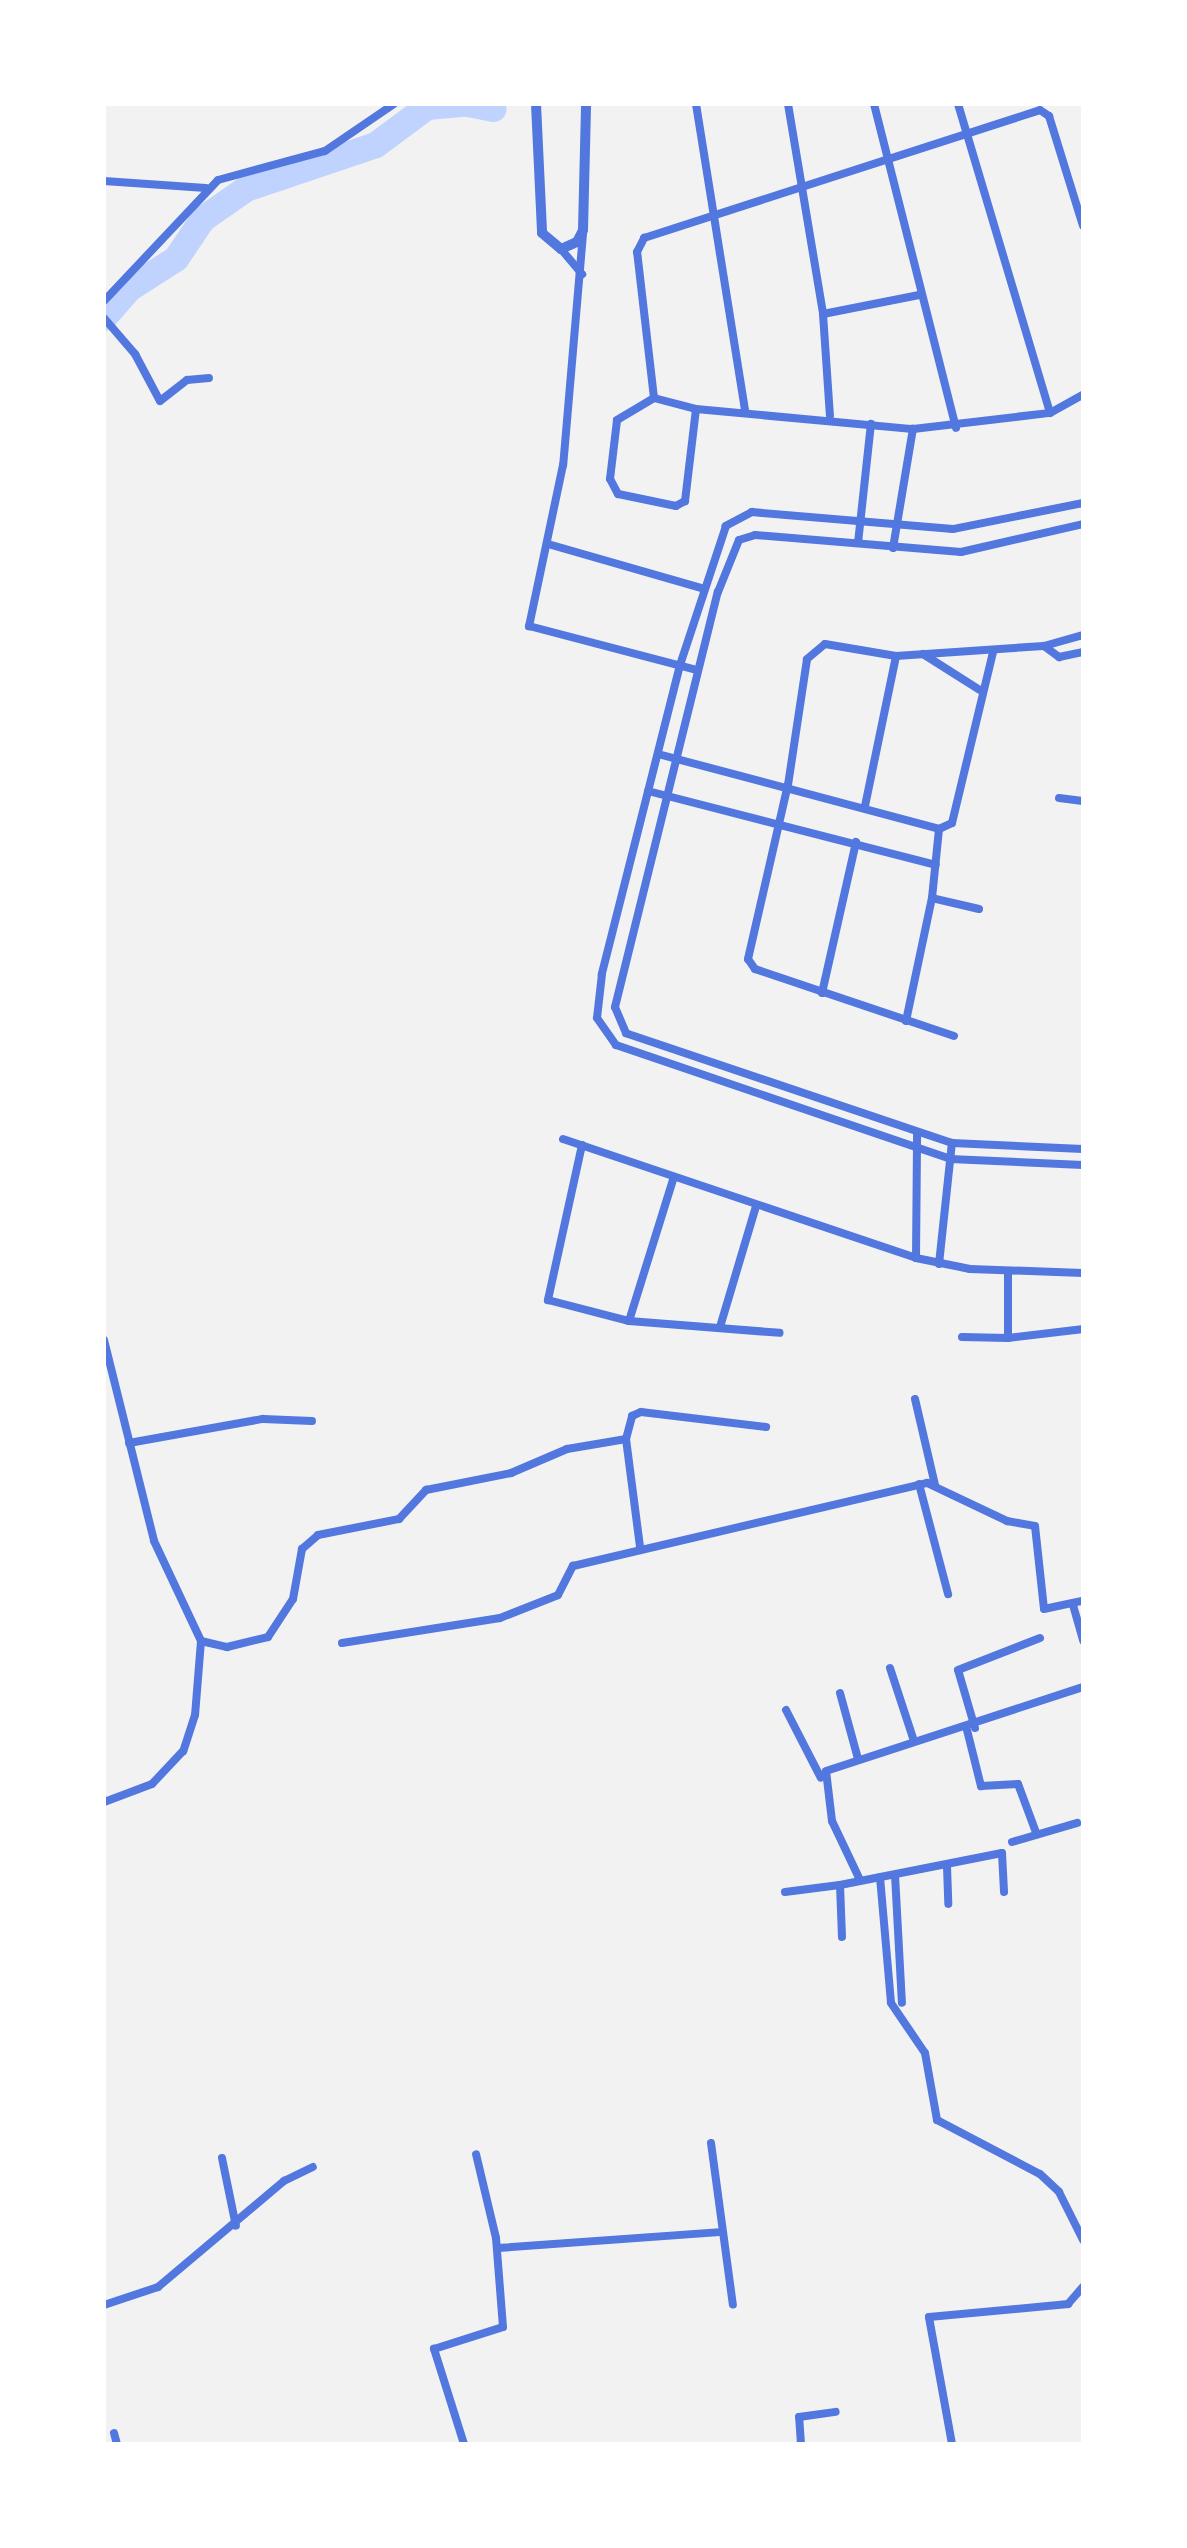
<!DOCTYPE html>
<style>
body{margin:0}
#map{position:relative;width:1187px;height:2548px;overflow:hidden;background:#f2f2f2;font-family:Poppins,sans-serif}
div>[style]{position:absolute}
.river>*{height:26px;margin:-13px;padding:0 13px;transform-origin:13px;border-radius:13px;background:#bfd3fe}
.minor>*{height:8px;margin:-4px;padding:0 4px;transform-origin:4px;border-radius:4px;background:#5277de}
.tertiary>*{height:10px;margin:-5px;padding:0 5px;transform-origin:5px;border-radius:5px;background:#5277de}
span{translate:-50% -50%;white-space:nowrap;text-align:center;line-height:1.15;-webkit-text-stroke:7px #fff;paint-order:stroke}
.frame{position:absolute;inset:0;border:106px solid #fff;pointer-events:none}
</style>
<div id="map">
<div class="river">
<i style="left:468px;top:104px;width:26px;rotate:11deg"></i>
<i style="left:104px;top:318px;width:38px;rotate:-49deg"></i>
<i style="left:129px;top:289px;width:56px;rotate:-32.6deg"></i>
<i style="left:176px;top:259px;width:48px;rotate:-56deg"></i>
<i style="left:203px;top:219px;width:52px;rotate:-34.9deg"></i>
<i style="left:246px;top:189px;width:137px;rotate:-18.7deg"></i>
<i style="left:376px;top:145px;width:64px;rotate:-36.7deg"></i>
<i style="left:427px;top:107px;width:34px;rotate:-5deg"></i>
</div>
<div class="minor">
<i style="left:696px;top:104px;width:309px;rotate:80.9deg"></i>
<i style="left:788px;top:104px;width:213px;rotate:80.5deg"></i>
<i style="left:823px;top:314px;width:102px;rotate:86.1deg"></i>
<i style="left:874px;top:104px;width:334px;rotate:75.8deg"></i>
<i style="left:958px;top:104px;width:322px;rotate:73.4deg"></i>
<i style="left:104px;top:181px;width:102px;rotate:3.9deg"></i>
<i style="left:583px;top:234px;width:232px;rotate:94.9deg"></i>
<i style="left:563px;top:465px;width:165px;rotate:101.9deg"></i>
<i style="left:529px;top:626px;width:174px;rotate:14.7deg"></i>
<i style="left:561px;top:249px;width:33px;rotate:50deg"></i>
<i style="left:104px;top:301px;width:166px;rotate:-46.7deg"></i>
<i style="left:218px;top:180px;width:111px;rotate:-15.2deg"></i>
<i style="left:325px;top:151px;width:83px;rotate:-34.3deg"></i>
<i style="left:823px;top:314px;width:98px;rotate:-11.2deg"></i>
<i style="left:104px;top:318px;width:48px;rotate:49.3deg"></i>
<i style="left:135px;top:354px;width:53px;rotate:62deg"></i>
<i style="left:160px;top:401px;width:34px;rotate:-38deg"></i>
<i style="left:187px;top:380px;width:22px;rotate:-5deg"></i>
<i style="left:654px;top:398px;width:147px;rotate:-96.6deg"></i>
<i style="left:637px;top:252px;width:16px;rotate:-63deg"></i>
<i style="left:644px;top:238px;width:416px;rotate:-17.9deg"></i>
<i style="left:1040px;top:110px;width:11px;rotate:34deg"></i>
<i style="left:1049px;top:116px;width:115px;rotate:72.8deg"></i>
<i style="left:696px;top:409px;width:93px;rotate:96.8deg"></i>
<i style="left:685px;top:501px;width:10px;rotate:151deg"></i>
<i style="left:676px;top:506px;width:59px;rotate:-168.3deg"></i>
<i style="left:618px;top:494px;width:17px;rotate:-118deg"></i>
<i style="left:610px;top:479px;width:59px;rotate:-83.2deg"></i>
<i style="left:617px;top:420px;width:43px;rotate:-30.7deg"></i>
<i style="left:654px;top:398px;width:43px;rotate:14.7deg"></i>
<i style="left:696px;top:409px;width:218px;rotate:5.3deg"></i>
<i style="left:913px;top:429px;width:138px;rotate:-6.7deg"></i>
<i style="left:1050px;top:413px;width:38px;rotate:-29deg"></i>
<i style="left:1083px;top:503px;width:133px;rotate:168.7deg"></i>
<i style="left:953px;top:529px;width:202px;rotate:-175.2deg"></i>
<i style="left:752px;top:512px;width:30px;rotate:152deg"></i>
<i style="left:726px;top:526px;width:146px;rotate:108.3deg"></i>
<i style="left:680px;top:665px;width:319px;rotate:104.2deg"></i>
<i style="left:602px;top:974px;width:44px;rotate:96.5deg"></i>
<i style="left:597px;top:1018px;width:33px;rotate:55deg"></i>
<i style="left:616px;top:1045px;width:353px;rotate:18.8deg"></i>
<i style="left:950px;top:1159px;width:133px;rotate:2.6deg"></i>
<i style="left:858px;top:543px;width:120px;rotate:-83.8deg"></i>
<i style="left:548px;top:544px;width:159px;rotate:16deg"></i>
<i style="left:893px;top:548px;width:121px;rotate:-80.5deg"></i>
<i style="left:1044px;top:646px;width:19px;rotate:36deg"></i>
<i style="left:1059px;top:657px;width:25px;rotate:-12deg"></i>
<i style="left:923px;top:654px;width:67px;rotate:32.3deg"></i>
<i style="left:658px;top:754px;width:291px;rotate:14.9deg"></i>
<i style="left:648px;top:791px;width:297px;rotate:14.4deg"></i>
<i style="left:1059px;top:798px;width:24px;rotate:7deg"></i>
<i style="left:865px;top:806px;width:153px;rotate:-78.3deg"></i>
<i style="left:979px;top:909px;width:48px;rotate:-166.8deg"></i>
<i style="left:932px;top:898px;width:69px;rotate:-84.2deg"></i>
<i style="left:939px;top:829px;width:14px;rotate:-25deg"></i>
<i style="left:952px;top:823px;width:176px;rotate:-76.5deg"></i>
<i style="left:822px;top:993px;width:155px;rotate:-77.3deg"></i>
<i style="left:906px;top:1021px;width:126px;rotate:-78.1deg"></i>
<i style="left:954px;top:1036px;width:210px;rotate:-161.4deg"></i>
<i style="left:755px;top:969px;width:12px;rotate:-125deg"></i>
<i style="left:748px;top:959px;width:179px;rotate:-77.1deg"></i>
<i style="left:788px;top:785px;width:127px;rotate:-81.4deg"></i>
<i style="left:807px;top:659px;width:23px;rotate:-40deg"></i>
<i style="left:825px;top:644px;width:72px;rotate:9.6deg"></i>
<i style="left:896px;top:656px;width:148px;rotate:-3.9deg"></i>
<i style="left:1044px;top:646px;width:41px;rotate:-15.8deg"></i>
<i style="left:563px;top:1139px;width:373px;rotate:18.6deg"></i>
<i style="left:916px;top:1258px;width:55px;rotate:11.5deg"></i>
<i style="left:970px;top:1269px;width:113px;rotate:2deg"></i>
<i style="left:952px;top:1143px;width:131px;rotate:2.6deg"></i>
<i style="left:582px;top:1145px;width:159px;rotate:102.4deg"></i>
<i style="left:548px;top:1300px;width:84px;rotate:14.5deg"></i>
<i style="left:629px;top:1321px;width:151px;rotate:4.5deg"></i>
<i style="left:916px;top:1258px;width:125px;rotate:-89.5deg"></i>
<i style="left:939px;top:1264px;width:122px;rotate:-83.9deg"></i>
<i style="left:952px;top:1143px;width:344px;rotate:-161.4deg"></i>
<i style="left:626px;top:1033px;width:28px;rotate:-113deg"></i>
<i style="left:615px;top:1007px;width:428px;rotate:-76.1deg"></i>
<i style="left:718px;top:592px;width:56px;rotate:-68deg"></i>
<i style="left:739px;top:540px;width:17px;rotate:-17deg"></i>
<i style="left:755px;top:535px;width:207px;rotate:4.7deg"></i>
<i style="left:961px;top:552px;width:125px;rotate:-12.9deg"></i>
<i style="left:1008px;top:1271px;width:67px;rotate:90deg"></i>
<i style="left:1008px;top:1338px;width:76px;rotate:-6.8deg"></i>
<i style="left:629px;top:1321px;width:148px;rotate:-72.7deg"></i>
<i style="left:720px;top:1327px;width:126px;rotate:-73.4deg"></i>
<i style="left:962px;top:1337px;width:46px;rotate:1.2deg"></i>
<i style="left:104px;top:1340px;width:207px;rotate:76deg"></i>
<i style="left:154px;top:1541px;width:110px;rotate:64.8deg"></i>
<i style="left:201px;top:1641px;width:74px;rotate:94.6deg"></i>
<i style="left:195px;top:1715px;width:38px;rotate:108deg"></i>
<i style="left:183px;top:1751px;width:45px;rotate:133.2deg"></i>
<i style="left:152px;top:1784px;width:51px;rotate:159.4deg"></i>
<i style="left:915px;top:1399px;width:88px;rotate:76.9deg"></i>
<i style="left:626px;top:1439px;width:24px;rotate:-75deg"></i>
<i style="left:632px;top:1416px;width:10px;rotate:-24deg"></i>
<i style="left:641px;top:1412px;width:126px;rotate:6.8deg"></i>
<i style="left:129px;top:1443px;width:136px;rotate:-10.2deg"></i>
<i style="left:263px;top:1419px;width:49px;rotate:2.3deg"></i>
<i style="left:919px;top:1484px;width:114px;rotate:75.2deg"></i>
<i style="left:1073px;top:1605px;width:37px;rotate:74deg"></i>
<i style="left:201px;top:1641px;width:27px;rotate:13deg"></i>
<i style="left:227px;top:1647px;width:42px;rotate:-13.7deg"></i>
<i style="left:268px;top:1637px;width:45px;rotate:-56.7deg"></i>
<i style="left:293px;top:1599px;width:51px;rotate:-79.8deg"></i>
<i style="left:302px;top:1549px;width:21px;rotate:-41deg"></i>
<i style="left:318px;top:1535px;width:83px;rotate:-11.2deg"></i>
<i style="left:399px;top:1519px;width:40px;rotate:-47deg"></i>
<i style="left:426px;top:1490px;width:87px;rotate:-11.3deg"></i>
<i style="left:511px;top:1473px;width:61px;rotate:-23.2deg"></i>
<i style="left:567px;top:1449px;width:60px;rotate:-9.6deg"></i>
<i style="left:626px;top:1439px;width:109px;rotate:82.6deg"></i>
<i style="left:342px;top:1643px;width:160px;rotate:-9deg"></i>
<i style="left:500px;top:1618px;width:62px;rotate:-21.6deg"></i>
<i style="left:558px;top:1595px;width:33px;rotate:-63deg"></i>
<i style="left:573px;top:1566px;width:364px;rotate:-13.2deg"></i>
<i style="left:927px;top:1483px;width:89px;rotate:25.4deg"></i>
<i style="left:1007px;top:1521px;width:28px;rotate:10deg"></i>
<i style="left:1035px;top:1526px;width:83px;rotate:83.8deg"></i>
<i style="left:1044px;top:1609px;width:40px;rotate:-12deg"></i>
<i style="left:890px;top:1668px;width:77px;rotate:71.8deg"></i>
<i style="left:840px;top:1693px;width:68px;rotate:74.7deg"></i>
<i style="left:786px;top:1710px;width:76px;rotate:62.8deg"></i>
<i style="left:975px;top:1728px;width:60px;rotate:-106.3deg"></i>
<i style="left:958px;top:1670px;width:88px;rotate:-21.3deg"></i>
<i style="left:967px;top:1730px;width:58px;rotate:76deg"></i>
<i style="left:981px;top:1786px;width:37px;rotate:-3deg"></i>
<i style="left:1018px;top:1784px;width:54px;rotate:69.6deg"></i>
<i style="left:1012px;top:1842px;width:68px;rotate:-16.3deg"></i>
<i style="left:947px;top:1866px;width:38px;rotate:88deg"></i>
<i style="left:895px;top:1875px;width:128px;rotate:86.9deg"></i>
<i style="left:880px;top:1877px;width:126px;rotate:85deg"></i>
<i style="left:891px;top:2003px;width:60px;rotate:55.8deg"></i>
<i style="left:925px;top:2053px;width:68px;rotate:79.8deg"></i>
<i style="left:937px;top:2120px;width:116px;rotate:27.7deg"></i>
<i style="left:1040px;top:2174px;width:26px;rotate:43deg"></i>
<i style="left:1059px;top:2192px;width:54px;rotate:63.4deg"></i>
<i style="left:860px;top:1880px;width:65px;rotate:-115.4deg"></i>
<i style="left:832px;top:1821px;width:50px;rotate:-96.8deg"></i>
<i style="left:826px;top:1771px;width:270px;rotate:-18.1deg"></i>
<i style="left:785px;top:1892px;width:55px;rotate:-7.3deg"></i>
<i style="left:842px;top:1937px;width:52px;rotate:-92.2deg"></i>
<i style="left:840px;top:1885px;width:165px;rotate:-11.2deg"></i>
<i style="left:1002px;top:1853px;width:39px;rotate:87deg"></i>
<i style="left:711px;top:2143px;width:163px;rotate:82.3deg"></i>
<i style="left:222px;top:2158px;width:69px;rotate:78.4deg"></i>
<i style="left:498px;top:2248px;width:222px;rotate:-4.1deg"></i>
<i style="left:104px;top:2305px;width:57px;rotate:-18.4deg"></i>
<i style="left:158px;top:2287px;width:165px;rotate:-40.1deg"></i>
<i style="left:284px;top:2181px;width:32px;rotate:-26deg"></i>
<i style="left:114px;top:2433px;width:11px;rotate:75deg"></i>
<i style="left:464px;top:2444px;width:100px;rotate:-107.5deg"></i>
<i style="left:434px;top:2349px;width:72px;rotate:-17.7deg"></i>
<i style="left:503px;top:2327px;width:89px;rotate:-94.5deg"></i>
<i style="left:496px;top:2238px;width:86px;rotate:-103.4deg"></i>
<i style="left:801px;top:2444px;width:27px;rotate:-94deg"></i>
<i style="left:799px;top:2417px;width:37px;rotate:-8deg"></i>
<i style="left:952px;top:2444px;width:129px;rotate:-100.3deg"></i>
<i style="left:929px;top:2317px;width:140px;rotate:-5.3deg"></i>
<i style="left:1068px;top:2304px;width:23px;rotate:-49deg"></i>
</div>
<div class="tertiary">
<i style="left:536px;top:104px;width:129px;rotate:87.3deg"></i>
<i style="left:542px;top:233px;width:25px;rotate:40deg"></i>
<i style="left:561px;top:249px;width:17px;rotate:-24deg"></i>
<i style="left:577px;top:242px;width:13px;rotate:-63deg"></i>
<i style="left:583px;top:230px;width:126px;rotate:-88.6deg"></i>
</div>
<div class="frame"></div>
</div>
